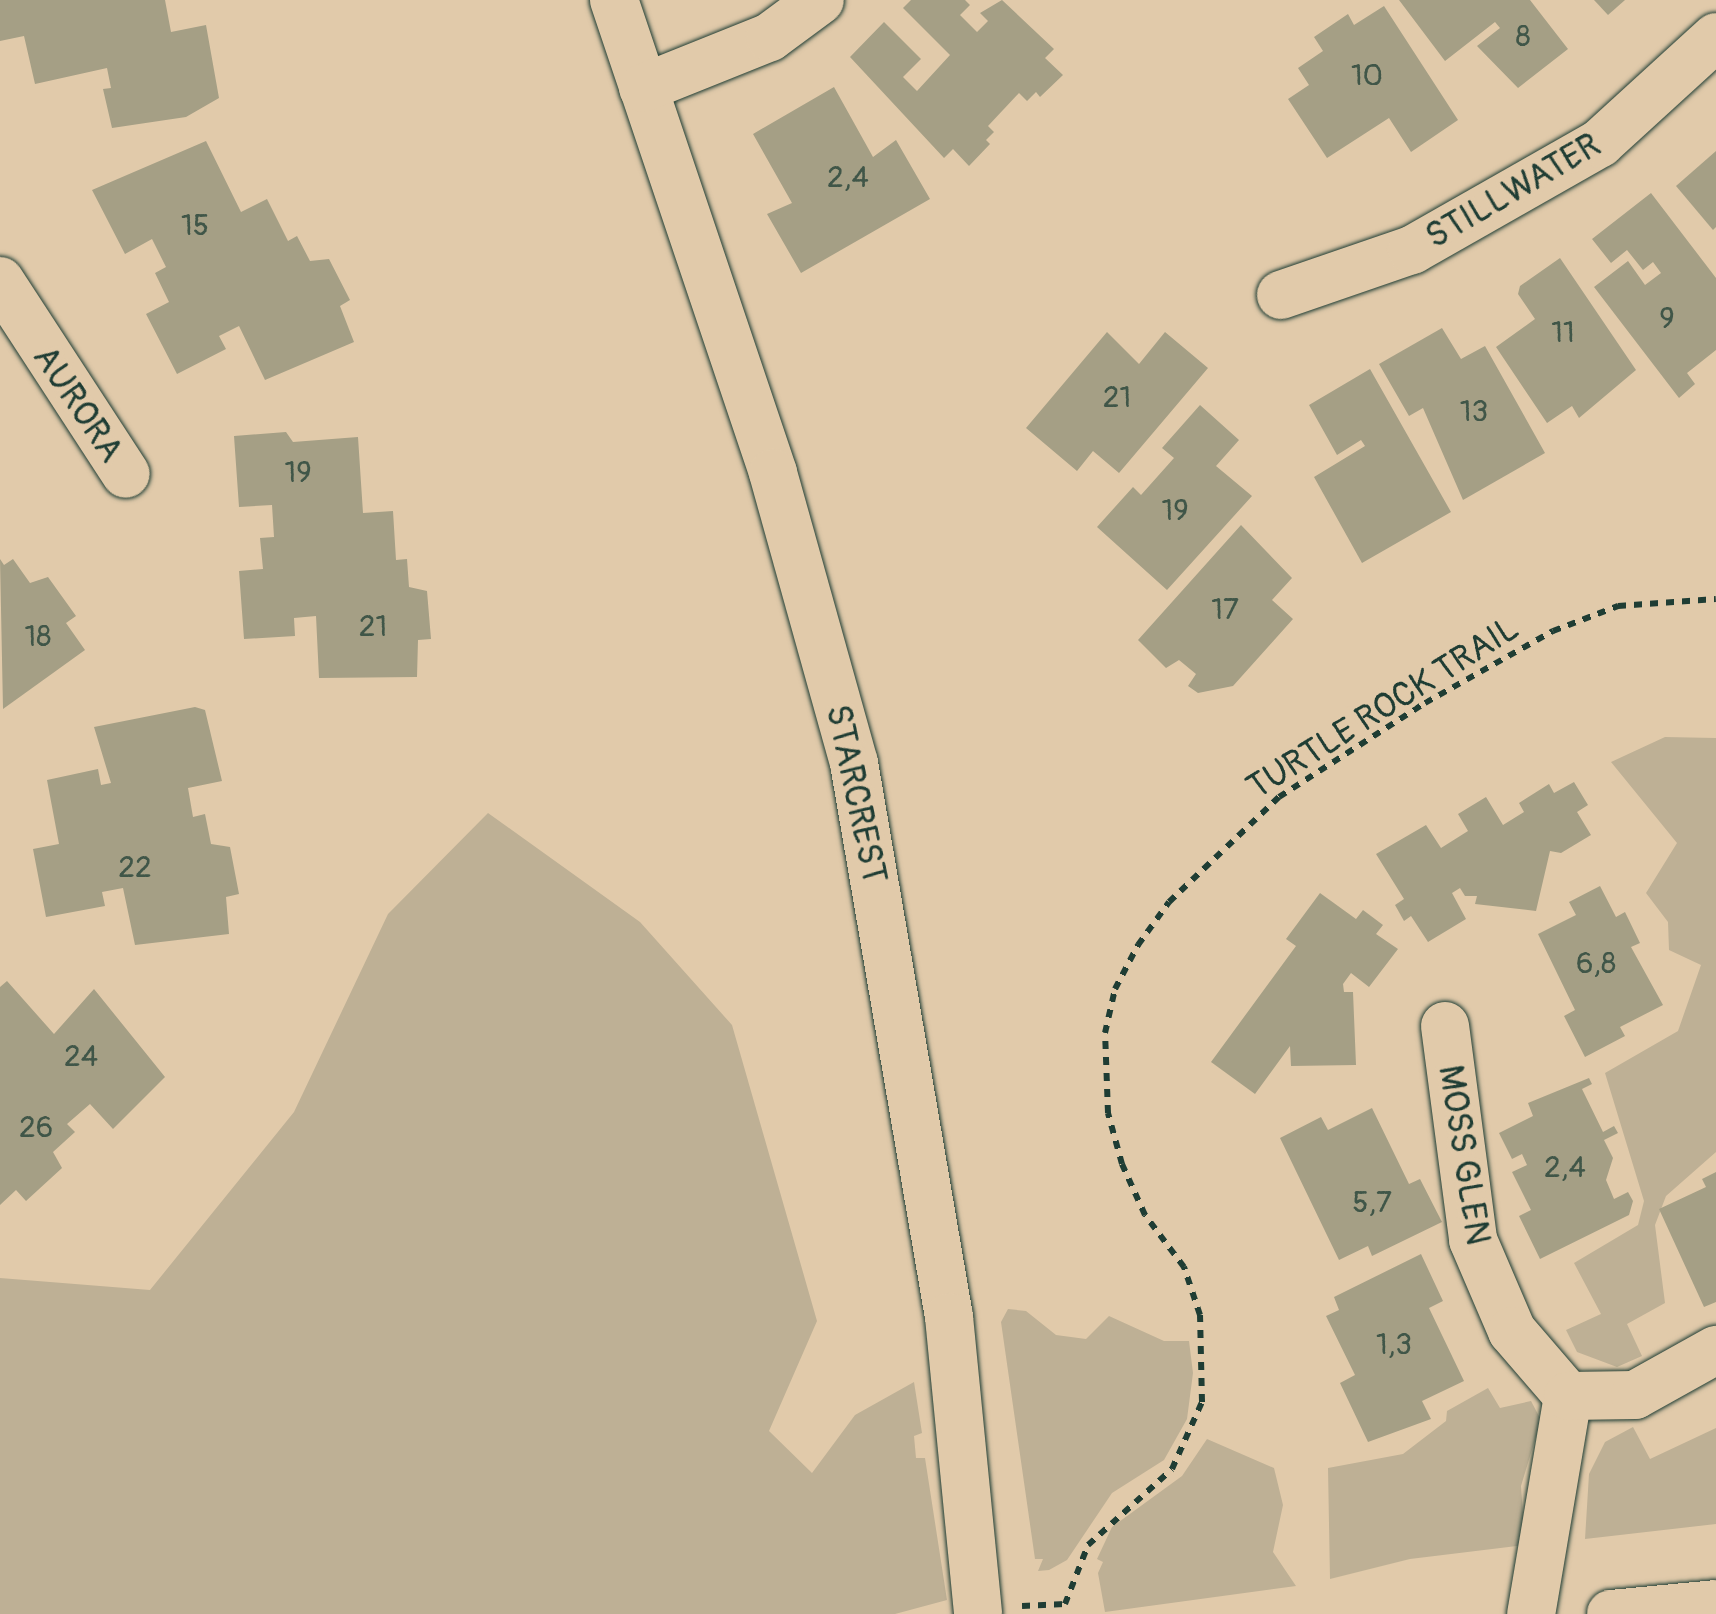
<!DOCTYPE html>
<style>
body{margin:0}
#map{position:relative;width:1716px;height:1614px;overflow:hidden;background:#e1caaa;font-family:Pangolin,sans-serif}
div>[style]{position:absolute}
.green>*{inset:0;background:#beb095}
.building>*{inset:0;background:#a59f85}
.path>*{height:6px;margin-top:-3px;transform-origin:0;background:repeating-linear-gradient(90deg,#1f3d34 0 8px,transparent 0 16px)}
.roads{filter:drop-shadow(0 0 2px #1f3d34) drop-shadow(0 0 2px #1f3d34)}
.minor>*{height:48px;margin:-24px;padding:0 24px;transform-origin:24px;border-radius:24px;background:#e1caaa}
span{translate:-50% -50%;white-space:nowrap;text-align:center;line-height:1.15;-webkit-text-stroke:9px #e1caaa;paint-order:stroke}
.number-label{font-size:30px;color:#405648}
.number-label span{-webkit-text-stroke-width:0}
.street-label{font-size:35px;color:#1f3d34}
</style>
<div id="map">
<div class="green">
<i style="clip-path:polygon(1665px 737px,1716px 738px,1716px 1152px,1666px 1196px,1655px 1225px,1665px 1303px,1627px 1324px,1642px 1356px,1617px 1367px,1577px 1352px,1566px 1330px,1601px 1314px,1574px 1263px,1638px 1225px,1644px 1201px,1605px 1073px,1678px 1031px,1701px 965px,1669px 950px,1668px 922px,1646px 893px,1677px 843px,1611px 762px)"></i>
<i style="clip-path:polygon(488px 813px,640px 922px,732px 1025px,817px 1321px,769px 1431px,812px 1473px,855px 1415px,914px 1382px,922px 1433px,914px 1436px,916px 1458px,925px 1458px,947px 1600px,895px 1614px,0 1614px,0 1278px,150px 1290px,294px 1112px,388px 914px)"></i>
<i style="clip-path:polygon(1008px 1309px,1026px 1311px,1056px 1335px,1086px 1339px,1109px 1316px,1164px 1341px,1189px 1341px,1193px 1373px,1187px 1419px,1164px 1460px,1112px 1493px,1067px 1560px,1049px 1570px,1038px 1571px,1043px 1559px,1035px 1559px,1001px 1322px)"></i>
<i style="clip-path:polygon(1488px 1388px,1500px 1408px,1531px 1401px,1541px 1420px,1521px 1486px,1525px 1545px,1410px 1559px,1330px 1579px,1328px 1468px,1403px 1454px,1446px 1421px,1447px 1411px)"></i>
<i style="clip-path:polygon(1633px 1427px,1650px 1459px,1716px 1428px,1716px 1524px,1585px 1539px,1589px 1474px,1605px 1442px)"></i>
<i style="clip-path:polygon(1207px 1439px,1274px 1468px,1283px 1505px,1273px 1552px,1296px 1586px,1105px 1612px,1098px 1573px,1103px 1562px,1097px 1559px,1112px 1527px,1182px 1476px)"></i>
</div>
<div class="building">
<i style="clip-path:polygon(0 0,165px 0,171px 32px,206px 25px,219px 98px,186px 117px,112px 128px,103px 89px,111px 88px,107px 68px,35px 84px,24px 36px,0 41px)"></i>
<i style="clip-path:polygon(911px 0,965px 0,970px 5px,960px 15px,977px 32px,988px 21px,980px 13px,1002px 0,1054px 49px,1045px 58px,1063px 75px,1040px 97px,1036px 92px,1027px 101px,1019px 93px,988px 126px,994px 132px,986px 140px,990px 144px,969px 166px,953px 149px,944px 158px,850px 57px,884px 22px,921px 59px,903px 77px,917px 91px,950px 55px,903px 8px)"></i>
<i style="clip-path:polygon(1399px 0,1530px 0,1568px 49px,1518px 88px,1477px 46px,1500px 28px,1495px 22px,1445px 61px)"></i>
<i style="clip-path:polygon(1594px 0,1625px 0,1608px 15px)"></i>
<i style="clip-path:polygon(1384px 6px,1458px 120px,1411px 152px,1389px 118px,1327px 158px,1288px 99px,1309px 85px,1298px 68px,1323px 51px,1314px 37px,1348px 14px,1354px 25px)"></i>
<i style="clip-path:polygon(834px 87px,873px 157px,896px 140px,930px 199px,801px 273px,767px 214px,792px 203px,753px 134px)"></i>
<i style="clip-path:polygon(206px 141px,241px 212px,267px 199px,288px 241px,297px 236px,310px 261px,329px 259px,350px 300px,340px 306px,354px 342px,265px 380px,239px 326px,219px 336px,226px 349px,177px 374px,146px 314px,169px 302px,155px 273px,166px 267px,152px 239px,125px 254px,92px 190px)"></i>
<i style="clip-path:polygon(1716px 151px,1716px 227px,1713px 230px,1676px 186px)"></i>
<i style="clip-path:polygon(1651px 193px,1716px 278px,1716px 350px,1687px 373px,1695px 384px,1679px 398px,1594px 287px,1628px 261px,1645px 285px,1661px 273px,1653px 262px,1643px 270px,1627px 250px,1611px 263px,1592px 239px)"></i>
<i style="clip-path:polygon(1560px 258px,1636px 370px,1579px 418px,1572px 406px,1547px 423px,1496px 347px,1535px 319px,1518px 294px,1520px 286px)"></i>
<i style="clip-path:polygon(1442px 328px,1461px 359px,1485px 346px,1545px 453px,1463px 500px,1423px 408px,1409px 416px,1379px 364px)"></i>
<i style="clip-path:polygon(1107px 332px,1139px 364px,1165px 332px,1208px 368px,1119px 473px,1093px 451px,1077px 471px,1026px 428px)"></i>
<i style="clip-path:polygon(1370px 369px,1451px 512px,1362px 563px,1314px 477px,1365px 446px,1361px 440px,1337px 455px,1309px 405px)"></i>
<i style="clip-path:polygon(1200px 405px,1239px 440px,1216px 466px,1252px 496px,1167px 590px,1097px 527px,1133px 487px,1141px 495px,1174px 458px,1162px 448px)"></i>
<i style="clip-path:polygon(286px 432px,293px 442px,358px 437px,363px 513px,393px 511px,396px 560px,407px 559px,409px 587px,427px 591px,431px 639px,418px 640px,417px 677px,319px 678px,316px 616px,294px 618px,295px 636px,244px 639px,239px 571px,263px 569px,260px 538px,274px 537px,272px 505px,239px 507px,234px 436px)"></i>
<i style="clip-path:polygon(1241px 525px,1292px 578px,1272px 600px,1293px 619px,1233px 686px,1198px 693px,1188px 686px,1196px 674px,1179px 660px,1166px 668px,1138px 640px)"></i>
<i style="clip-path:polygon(0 559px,4px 565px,13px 559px,30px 583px,48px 577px,76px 616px,66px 623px,85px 650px,3px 709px)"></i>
<i style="clip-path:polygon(195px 707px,205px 710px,222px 781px,188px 788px,193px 817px,205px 814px,211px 844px,230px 847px,239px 894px,226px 897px,229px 934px,135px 945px,123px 888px,102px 892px,105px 906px,46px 917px,33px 849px,59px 844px,47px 780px,98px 769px,101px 785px,111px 783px,94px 727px)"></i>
<i style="clip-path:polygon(1574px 782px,1588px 805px,1577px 812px,1591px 835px,1561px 853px,1550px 851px,1536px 911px,1475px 904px,1477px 896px,1465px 896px,1460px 888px,1452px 893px,1466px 919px,1428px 942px,1411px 916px,1404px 921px,1395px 905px,1404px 899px,1376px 854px,1426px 825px,1441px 848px,1468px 831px,1458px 814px,1486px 797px,1503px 825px,1524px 812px,1519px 803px,1549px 784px,1554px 793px)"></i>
<i style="clip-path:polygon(1600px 886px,1616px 917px,1625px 912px,1640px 943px,1631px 947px,1663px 1005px,1620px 1027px,1625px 1036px,1585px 1057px,1564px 1016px,1575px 1010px,1538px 934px,1576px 915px,1569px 902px)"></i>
<i style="clip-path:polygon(1320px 893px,1356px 919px,1363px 910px,1383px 925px,1376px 934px,1398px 949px,1369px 987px,1351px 973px,1343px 984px,1344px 992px,1353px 992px,1356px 1065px,1291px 1066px,1290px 1046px,1255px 1094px,1211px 1062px,1296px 946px,1286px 939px)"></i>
<i style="clip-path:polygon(7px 981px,54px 1034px,94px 989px,165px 1077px,113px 1129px,90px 1104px,67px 1124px,75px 1132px,53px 1152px,62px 1168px,26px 1201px,16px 1190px,0 1205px,0 987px)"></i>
<i style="clip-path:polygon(1589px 1078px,1592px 1084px,1582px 1089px,1603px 1132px,1614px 1126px,1618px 1133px,1604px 1140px,1613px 1158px,1606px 1180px,1614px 1199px,1628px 1192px,1633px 1201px,1629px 1215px,1540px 1259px,1519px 1216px,1531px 1210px,1512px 1172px,1527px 1165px,1522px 1154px,1512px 1159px,1499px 1133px,1533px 1116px,1528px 1103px)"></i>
<i style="clip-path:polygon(1372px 1108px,1409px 1184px,1420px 1179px,1442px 1222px,1372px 1256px,1368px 1246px,1339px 1260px,1280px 1138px,1321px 1117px,1328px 1130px)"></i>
<i style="clip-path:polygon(1716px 1172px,1716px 1302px,1704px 1307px,1659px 1209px,1706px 1187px,1702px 1179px)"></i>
<i style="clip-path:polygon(1421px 1254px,1443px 1301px,1429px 1308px,1464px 1381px,1422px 1401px,1431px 1419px,1368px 1442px,1340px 1383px,1355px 1375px,1326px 1316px,1339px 1310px,1334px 1297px)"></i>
</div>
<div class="path">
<i style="left:1022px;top:1606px;width:43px;rotate:-2.7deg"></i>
<i style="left:1065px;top:1604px;width:63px;rotate:-68.7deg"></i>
<i style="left:1088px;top:1545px;width:113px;rotate:-42.1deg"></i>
<i style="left:1172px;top:1469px;width:73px;rotate:-65.9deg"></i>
<i style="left:1202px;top:1402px;width:87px;rotate:-91.3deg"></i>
<i style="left:1200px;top:1315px;width:51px;rotate:-108.4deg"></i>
<i style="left:1184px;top:1267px;width:65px;rotate:-126.9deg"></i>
<i style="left:1145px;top:1215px;width:56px;rotate:-114.3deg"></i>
<i style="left:1122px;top:1164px;width:53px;rotate:-105.4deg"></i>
<i style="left:1108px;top:1113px;width:80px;rotate:-92.1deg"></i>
<i style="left:1105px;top:1033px;width:45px;rotate:-77.2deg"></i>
<i style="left:1115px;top:989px;width:50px;rotate:-62.4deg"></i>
<i style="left:1138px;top:945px;width:53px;rotate:-54.2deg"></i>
<i style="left:1169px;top:902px;width:152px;rotate:-43.7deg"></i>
<i style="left:1279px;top:797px;width:174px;rotate:-32.8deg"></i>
<i style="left:1425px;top:703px;width:147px;rotate:-29.4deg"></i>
<i style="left:1553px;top:631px;width:70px;rotate:-21deg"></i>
<i style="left:1618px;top:606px;width:98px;rotate:-4.1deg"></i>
</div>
<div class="roads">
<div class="minor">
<i style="left:614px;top:0;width:499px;rotate:71.4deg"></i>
<i style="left:773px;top:473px;width:301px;rotate:74.4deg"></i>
<i style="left:854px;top:763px;width:562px;rotate:80.27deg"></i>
<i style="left:949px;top:1317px;width:298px;rotate:84.4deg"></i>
<i style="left:643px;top:88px;width:137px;rotate:-21.9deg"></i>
<i style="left:770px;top:37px;width:62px;rotate:-36.5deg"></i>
<i style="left:0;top:281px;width:230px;rotate:56.9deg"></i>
<i style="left:1281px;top:295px;width:139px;rotate:-19deg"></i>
<i style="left:1412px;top:250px;width:216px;rotate:-29.6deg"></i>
<i style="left:1600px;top:143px;width:157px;rotate:-42.4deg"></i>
<i style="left:1445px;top:1026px;width:216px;rotate:82.5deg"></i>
<i style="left:1473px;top:1240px;width:99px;rotate:66.8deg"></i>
<i style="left:1512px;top:1331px;width:86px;rotate:49.3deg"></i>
<i style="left:1568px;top:1396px;width:221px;rotate:99.6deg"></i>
<i style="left:1568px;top:1396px;width:67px;rotate:-0.9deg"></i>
<i style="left:1635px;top:1395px;width:93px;rotate:-29.1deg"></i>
<i style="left:1611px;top:1614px;width:105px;rotate:-5.4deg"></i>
</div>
</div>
<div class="number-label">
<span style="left:1523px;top:37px">8</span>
<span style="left:1367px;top:76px">10</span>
<span style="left:848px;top:178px">2,4</span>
<span style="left:195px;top:226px">15</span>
<span style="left:1667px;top:319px">9</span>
<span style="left:1563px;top:333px">11</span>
<span style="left:1117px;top:398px">21</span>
<span style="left:1474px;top:412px">13</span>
<span style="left:298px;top:473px">19</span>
<span style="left:1175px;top:511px">19</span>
<span style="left:1225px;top:610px">17</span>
<span style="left:373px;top:627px">21</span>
<span style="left:38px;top:637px">18</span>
<span style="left:135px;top:868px">22</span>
<span style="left:1596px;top:964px">6,8</span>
<span style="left:81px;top:1057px">24</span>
<span style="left:36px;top:1128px">26</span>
<span style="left:1565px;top:1168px">2,4</span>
<span style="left:1372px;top:1203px">5,7</span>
<span style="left:1394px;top:1345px">1,3</span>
</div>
<div class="street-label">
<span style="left:1513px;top:191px;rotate:-30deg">STILLWATER</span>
<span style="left:78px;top:404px;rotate:56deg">AURORA</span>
<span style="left:1383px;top:708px;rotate:-32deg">TURTLE ROCK TRAIL</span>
<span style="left:856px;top:794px;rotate:78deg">STARCREST</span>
<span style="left:1464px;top:1155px;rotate:81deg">MOSS GLEN</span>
</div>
</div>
